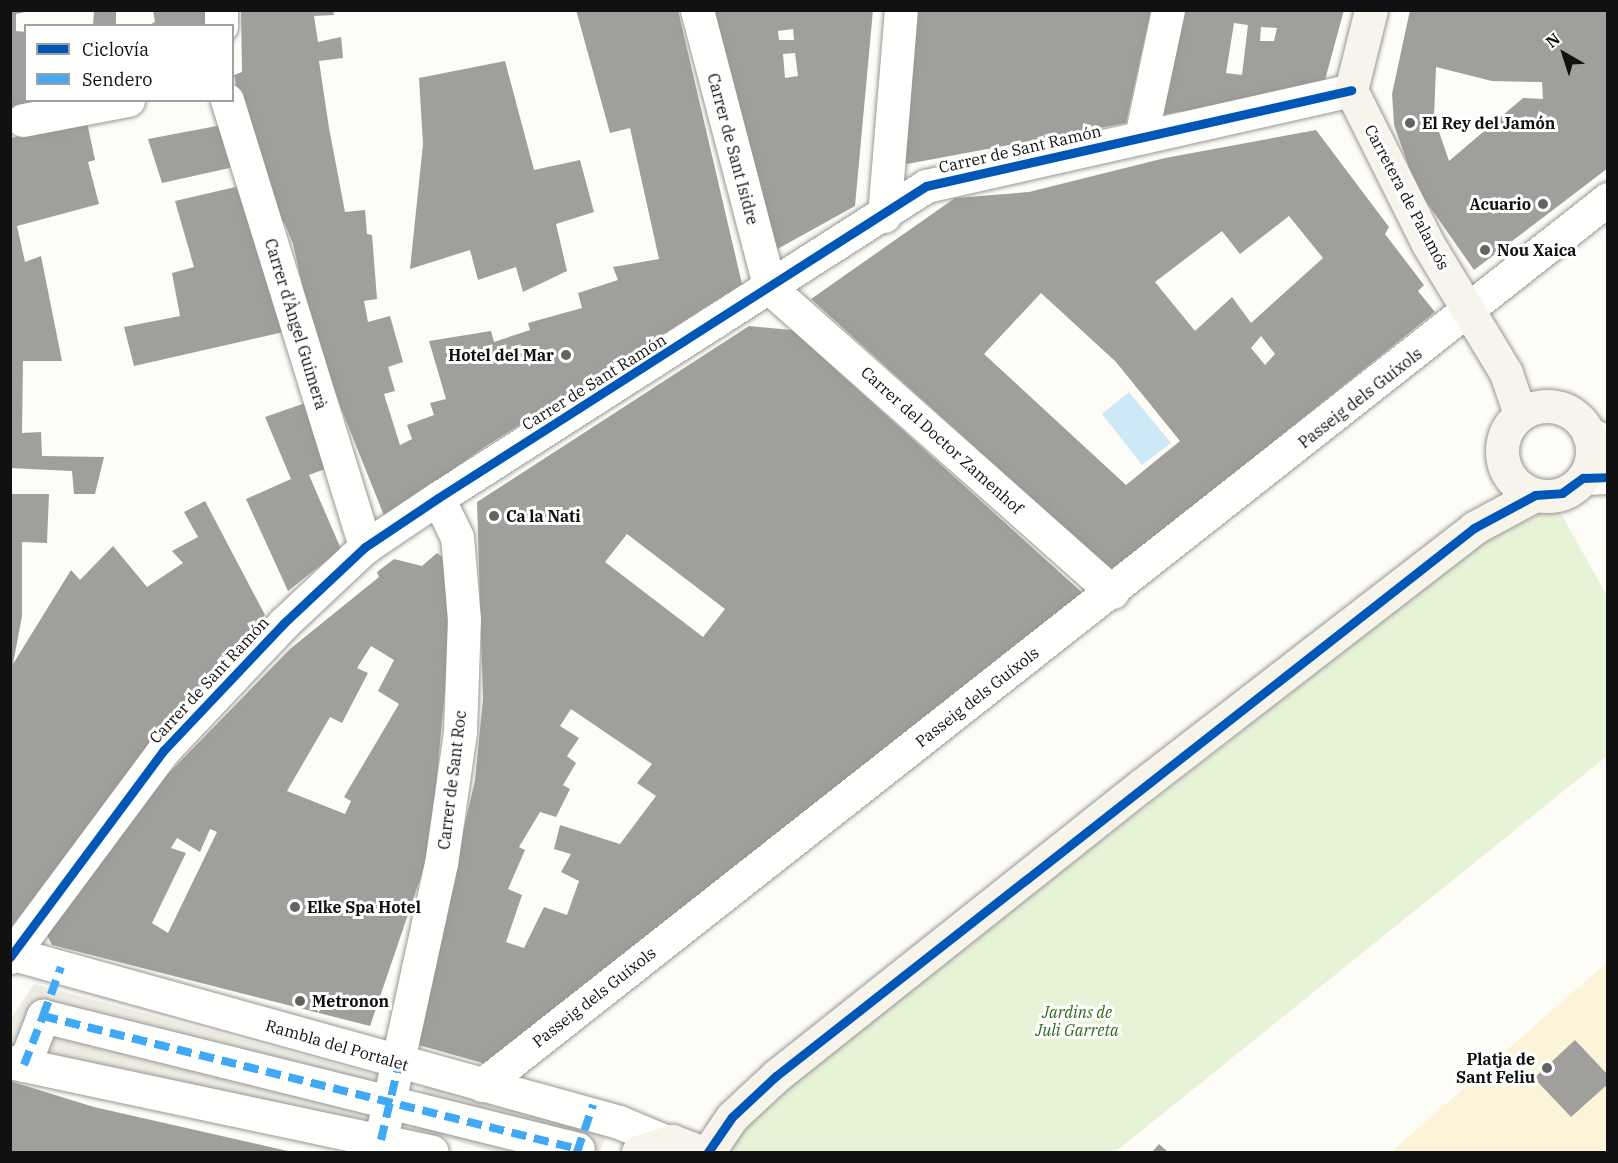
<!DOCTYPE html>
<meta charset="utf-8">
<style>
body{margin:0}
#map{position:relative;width:1618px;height:1163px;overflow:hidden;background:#fdfcf7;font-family:"IBM Plex Serif",serif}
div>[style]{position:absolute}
.green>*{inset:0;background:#e7f3d7}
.sand>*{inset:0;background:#fcf4d9}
.plaza>*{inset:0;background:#edebe2}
.water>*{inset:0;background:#cde8f7}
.building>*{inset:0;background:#a19f9c}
.roads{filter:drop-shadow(0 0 2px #979795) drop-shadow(0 0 2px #979795)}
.street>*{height:33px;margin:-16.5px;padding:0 16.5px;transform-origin:16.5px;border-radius:16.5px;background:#fffffe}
.secondary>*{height:33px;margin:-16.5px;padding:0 16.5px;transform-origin:16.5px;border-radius:16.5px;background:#f6f4eb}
.secondary>.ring{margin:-16.5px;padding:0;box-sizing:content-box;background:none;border:33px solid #f6f4eb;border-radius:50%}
.quiet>*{height:8px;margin-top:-4px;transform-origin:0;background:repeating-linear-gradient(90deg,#3fa9f5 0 15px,transparent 0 23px)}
.cycleway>*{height:9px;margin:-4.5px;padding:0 4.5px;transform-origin:4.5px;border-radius:4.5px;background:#0057b8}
.dots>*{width:16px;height:16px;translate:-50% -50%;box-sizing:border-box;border:3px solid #fff;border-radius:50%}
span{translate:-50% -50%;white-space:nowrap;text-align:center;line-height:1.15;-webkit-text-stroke:6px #fff;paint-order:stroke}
.poi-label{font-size:16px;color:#111;font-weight:700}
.left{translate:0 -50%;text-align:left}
.right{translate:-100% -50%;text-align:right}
.street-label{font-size:16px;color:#111}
.park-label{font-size:16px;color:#2f6b1f;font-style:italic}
.frame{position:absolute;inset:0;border:12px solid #111;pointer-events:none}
.legend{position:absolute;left:24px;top:24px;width:210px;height:78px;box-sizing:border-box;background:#fff;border:2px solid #a0a0a0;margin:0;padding:8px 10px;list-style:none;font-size:18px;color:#111}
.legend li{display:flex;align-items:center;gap:12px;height:30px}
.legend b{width:30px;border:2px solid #a0a0a0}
.north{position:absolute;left:1534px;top:24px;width:60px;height:60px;-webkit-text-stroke:4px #fff;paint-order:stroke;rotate:321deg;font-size:16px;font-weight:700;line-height:24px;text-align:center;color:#111}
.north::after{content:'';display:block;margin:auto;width:21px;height:27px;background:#111;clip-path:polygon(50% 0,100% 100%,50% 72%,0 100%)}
</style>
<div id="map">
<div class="green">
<i style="clip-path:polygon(1560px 512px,1607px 596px,1607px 756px,1115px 1152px,727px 1152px,738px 1125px,1483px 543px,1540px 514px)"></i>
</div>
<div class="sand">
<i style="clip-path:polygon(1607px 963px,1607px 1152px,1391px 1152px,1566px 998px)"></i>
</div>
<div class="plaza">
<i style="clip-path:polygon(34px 984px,381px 1076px,371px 1128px,11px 1044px,11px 1019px)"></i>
<i style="clip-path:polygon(426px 1078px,608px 1130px,600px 1152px,494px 1152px,412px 1128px)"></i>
</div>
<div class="water">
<i style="clip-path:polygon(1129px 392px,1171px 443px,1142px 465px,1102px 414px)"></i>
</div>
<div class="building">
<i style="clip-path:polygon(10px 10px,34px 10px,16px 14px,16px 31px,26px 32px,26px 100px,57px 100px,10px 112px)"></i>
<i style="clip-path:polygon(116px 10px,116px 26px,93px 26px,94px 11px)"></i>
<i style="clip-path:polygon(153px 10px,210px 10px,210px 26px,147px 26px,155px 22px)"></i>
<i style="clip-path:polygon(241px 10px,333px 10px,334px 15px,314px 16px,318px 42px,341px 37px,343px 58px,319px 61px,329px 128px,345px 212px,365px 210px,367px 234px,372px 235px,377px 299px,364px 301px,368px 322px,390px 316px,403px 362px,388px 367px,395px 391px,384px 394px,400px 445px,412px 439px,407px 425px,434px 415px,430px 403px,446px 399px,429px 341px,491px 331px,494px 342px,530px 330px,528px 323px,582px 308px,578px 293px,618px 280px,613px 267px,659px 259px,630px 128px,610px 133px,576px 10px,678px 10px,742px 284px,483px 448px,385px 518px,311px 333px,295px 288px,303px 288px,293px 244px,284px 222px,275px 224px,242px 119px,234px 75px,242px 72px)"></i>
<i style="clip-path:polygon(evenodd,703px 10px,873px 10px,855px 206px,763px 257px,703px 10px,793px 29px,794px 40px,779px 40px,778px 31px,793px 29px,703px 10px,795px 53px,798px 76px,785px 78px,783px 54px,795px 53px)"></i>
<i style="clip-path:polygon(910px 10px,1151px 10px,1126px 123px,907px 164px,896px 154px)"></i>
<i style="clip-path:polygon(evenodd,1182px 10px,1344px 10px,1325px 80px,1282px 95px,1159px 115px,1182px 10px,1234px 23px,1248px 25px,1242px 75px,1226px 73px,1234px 23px,1182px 10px,1261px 27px,1277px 28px,1274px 41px,1260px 41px,1261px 27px)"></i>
<i style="clip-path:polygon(evenodd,1410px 10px,1608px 10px,1608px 168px,1474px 270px,1416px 187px,1394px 125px,1392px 94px,1410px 10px,1436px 67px,1492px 81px,1542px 82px,1543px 99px,1523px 98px,1449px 161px,1434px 117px,1436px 67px)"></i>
<i style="clip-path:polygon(505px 61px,534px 170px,580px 160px,594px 212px,556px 224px,567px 271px,523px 292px,516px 267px,478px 280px,470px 250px,410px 269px,423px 144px,419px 78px)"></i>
<i style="clip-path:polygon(87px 122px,95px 160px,88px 162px,99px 204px,17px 226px,25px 262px,41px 256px,62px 361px,23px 361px,22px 433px,41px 432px,42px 456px,104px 457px,95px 494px,74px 494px,72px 471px,10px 468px,10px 138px)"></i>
<i style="clip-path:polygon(222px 125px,234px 167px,162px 183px,148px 139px)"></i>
<i style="clip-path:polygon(evenodd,1316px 130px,1389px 227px,1385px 234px,1424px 285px,1418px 291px,1435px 312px,1112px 571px,811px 299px,955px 198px,1029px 192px,1165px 158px,1316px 130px,1289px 216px,1323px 258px,1251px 323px,1232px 297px,1195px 331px,1155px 282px,1222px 231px,1240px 254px,1289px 216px,1316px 130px,1041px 293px,1116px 362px,1180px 441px,1126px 485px,984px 354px,1041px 293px,1316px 130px,1261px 336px,1275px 354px,1265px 365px,1251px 348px,1261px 336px)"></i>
<i style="clip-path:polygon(244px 185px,288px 331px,134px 366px,124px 327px,180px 316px,172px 273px,194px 267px,175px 201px)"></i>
<i style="clip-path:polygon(evenodd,749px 326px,792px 330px,1087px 597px,493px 1066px,415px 1044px,475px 780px,483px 699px,477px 502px,749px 326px,627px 534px,725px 609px,703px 637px,605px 562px,627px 534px,749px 326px,571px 709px,652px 764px,637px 783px,656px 796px,620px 844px,560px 825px,554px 849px,571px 854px,561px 872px,579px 881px,567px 915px,544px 907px,524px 948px,506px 942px,522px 895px,508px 889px,525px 850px,519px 847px,540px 812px,556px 817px,570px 789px,563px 785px,576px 763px,567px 756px,579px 738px,560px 726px,571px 709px)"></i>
<i style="clip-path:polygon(311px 401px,333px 466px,309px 475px,341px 549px,288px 591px,246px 499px,291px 479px,265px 417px)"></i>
<i style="clip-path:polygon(10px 494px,49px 494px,47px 543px,22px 542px,22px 616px,13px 664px,71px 570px,80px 580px,113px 546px,147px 587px,183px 563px,172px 551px,198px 537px,184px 512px,205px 501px,265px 615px,117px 786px,10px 929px)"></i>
<i style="clip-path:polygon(evenodd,437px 553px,449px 562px,455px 583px,430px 850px,370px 1026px,52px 945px,44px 929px,164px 778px,290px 649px,379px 577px,377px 572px,394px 559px,422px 566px,437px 553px,371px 646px,394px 660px,378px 691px,399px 704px,344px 797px,351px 801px,345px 814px,287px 791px,330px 717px,342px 723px,368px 673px,357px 668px,371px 646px,437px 553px,210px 829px,217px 832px,168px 933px,152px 923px,186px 853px,171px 848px,177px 838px,200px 852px,210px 829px)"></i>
<i style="clip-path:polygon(1575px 1040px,1608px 1075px,1608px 1084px,1571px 1117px,1534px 1078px)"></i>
<i style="clip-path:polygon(10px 1081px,94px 1107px,292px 1152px,10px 1152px)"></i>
<i style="clip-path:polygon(1159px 1144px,1168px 1152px,1152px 1152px)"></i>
</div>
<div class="roads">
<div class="street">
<i style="left:221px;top:10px;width:16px;rotate:90deg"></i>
<i style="left:697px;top:10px;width:287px;rotate:75.3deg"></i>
<i style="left:770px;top:288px;width:458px;rotate:41.6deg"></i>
<i style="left:227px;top:100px;width:468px;rotate:72.8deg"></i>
<i style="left:23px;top:120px;width:107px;rotate:-10.8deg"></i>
<i style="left:1141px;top:137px;width:130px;rotate:-78deg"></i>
<i style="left:884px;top:216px;width:207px;rotate:-85.3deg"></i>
<i style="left:1589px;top:434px;width:21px;rotate:23deg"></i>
<i style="left:1583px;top:478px;width:25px;rotate:-2deg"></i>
<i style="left:10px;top:953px;width:632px;rotate:15.51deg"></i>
<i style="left:619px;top:1122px;width:49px;rotate:22.9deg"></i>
<i style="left:10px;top:957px;width:257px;rotate:-53.4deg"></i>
<i style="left:163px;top:751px;width:176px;rotate:-46.6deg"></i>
<i style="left:284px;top:623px;width:111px;rotate:-43.2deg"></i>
<i style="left:365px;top:547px;width:88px;rotate:-33.9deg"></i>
<i style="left:438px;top:498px;width:579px;rotate:-32.59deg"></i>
<i style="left:926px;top:186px;width:436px;rotate:-12.7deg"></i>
<i style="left:10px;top:1062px;width:431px;rotate:12deg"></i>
<i style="left:24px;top:1065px;width:53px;rotate:-68.8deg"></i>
<i style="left:43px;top:1016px;width:551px;rotate:13.96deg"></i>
<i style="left:482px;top:1085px;width:1433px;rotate:-38.2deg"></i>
<i style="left:378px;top:1152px;width:295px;rotate:-77.7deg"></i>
<i style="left:441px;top:864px;width:133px;rotate:-81.8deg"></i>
<i style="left:460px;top:732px;width:112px;rotate:-88deg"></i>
<i style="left:464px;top:620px;width:83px;rotate:-94.8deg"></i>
<i style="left:457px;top:537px;width:43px;rotate:-116deg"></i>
</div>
<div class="secondary">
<i style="left:1371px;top:10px;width:82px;rotate:104deg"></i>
<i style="left:1351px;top:90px;width:172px;rotate:63.4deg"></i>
<i style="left:1428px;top:244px;width:151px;rotate:58.8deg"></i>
<i style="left:1506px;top:373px;width:43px;rotate:71.1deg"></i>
<i class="ring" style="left:1502px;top:406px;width:57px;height:57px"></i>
<i style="left:638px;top:1152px;width:36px;rotate:-18deg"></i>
<i style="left:672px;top:1141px;width:30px;rotate:21deg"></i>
<i style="left:708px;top:1152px;width:42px;rotate:-55.6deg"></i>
<i style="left:732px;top:1117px;width:60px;rotate:-43deg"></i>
<i style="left:776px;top:1076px;width:468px;rotate:-38.5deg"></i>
<i style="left:1142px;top:785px;width:420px;rotate:-37.7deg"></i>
<i style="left:1474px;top:528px;width:69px;rotate:-28.4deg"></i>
</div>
</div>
<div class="quiet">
<i style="left:43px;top:1016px;width:52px;rotate:-69.8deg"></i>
<i style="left:24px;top:1065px;width:53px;rotate:-68.8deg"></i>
<i style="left:43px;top:1016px;width:551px;rotate:13.96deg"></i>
<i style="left:381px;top:1140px;width:79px;rotate:-76.8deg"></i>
<i style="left:577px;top:1152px;width:50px;rotate:-71.2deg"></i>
</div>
<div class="cycleway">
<i style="left:10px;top:957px;width:257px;rotate:-53.4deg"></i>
<i style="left:163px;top:751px;width:176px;rotate:-46.6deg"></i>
<i style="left:284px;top:623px;width:111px;rotate:-43.2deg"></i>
<i style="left:365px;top:547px;width:88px;rotate:-33.9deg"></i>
<i style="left:438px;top:498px;width:579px;rotate:-32.59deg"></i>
<i style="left:926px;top:186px;width:436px;rotate:-12.7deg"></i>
<i style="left:708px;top:1152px;width:42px;rotate:-55.6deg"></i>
<i style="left:732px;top:1117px;width:60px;rotate:-43deg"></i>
<i style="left:776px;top:1076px;width:887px;rotate:-38.14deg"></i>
<i style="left:1474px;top:528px;width:69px;rotate:-28.4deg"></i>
<i style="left:1535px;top:495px;width:27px;rotate:-4deg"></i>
<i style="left:1562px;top:493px;width:26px;rotate:-36deg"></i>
<i style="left:1583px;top:478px;width:25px;rotate:-2deg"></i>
</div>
<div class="dots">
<i style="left:1410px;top:123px;background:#646362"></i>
<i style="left:1543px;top:204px;background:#646362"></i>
<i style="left:1485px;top:250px;background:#646362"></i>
<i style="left:566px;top:355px;background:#646362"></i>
<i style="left:494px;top:516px;background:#646362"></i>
<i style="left:295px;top:907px;background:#646362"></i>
<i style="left:300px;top:1001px;background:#646362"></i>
<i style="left:1547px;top:1068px;background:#646362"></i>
</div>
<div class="poi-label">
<span class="left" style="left:1422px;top:123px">El Rey del Jamón</span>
<span class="right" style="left:1531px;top:204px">Acuario</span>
<span class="left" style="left:1497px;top:250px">Nou Xaica</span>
<span class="right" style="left:554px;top:355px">Hotel del Mar</span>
<span class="left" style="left:506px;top:516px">Ca la Nati</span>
<span class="left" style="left:307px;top:907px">Elke Spa Hotel</span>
<span class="left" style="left:312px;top:1001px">Metronon</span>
<span class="right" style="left:1535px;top:1068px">Platja de<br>Sant Feliu</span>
</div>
<div class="street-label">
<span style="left:733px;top:149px;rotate:75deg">Carrer de Sant Isidre</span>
<span style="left:1020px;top:149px;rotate:-13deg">Carrer de Sant Ramón</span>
<span style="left:1407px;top:197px;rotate:62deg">Carretera de Palamós</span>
<span style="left:296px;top:324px;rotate:73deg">Carrer d'Àngel Guimerà</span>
<span style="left:594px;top:382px;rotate:-32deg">Carrer de Sant Ramón</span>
<span style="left:1360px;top:398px;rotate:-38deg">Passeig dels Guíxols</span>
<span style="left:942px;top:440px;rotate:42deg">Carrer del Doctor Zamenhof</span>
<span style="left:209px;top:680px;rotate:-47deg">Carrer de Sant Ramón</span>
<span style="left:977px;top:697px;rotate:-38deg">Passeig dels Guíxols</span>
<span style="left:452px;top:780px;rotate:-83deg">Carrer de Sant Roc</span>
<span style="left:594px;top:997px;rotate:-38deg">Passeig dels Guíxols</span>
<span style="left:337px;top:1045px;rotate:16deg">Rambla del Portalet</span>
</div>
<div class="park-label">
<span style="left:1077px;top:1021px">Jardins de<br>Juli Garreta</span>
</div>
<div class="frame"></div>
<ul class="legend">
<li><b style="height:8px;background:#0057b8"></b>Ciclovía</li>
<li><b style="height:8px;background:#3fa9f5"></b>Sendero</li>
</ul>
<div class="north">N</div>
</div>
